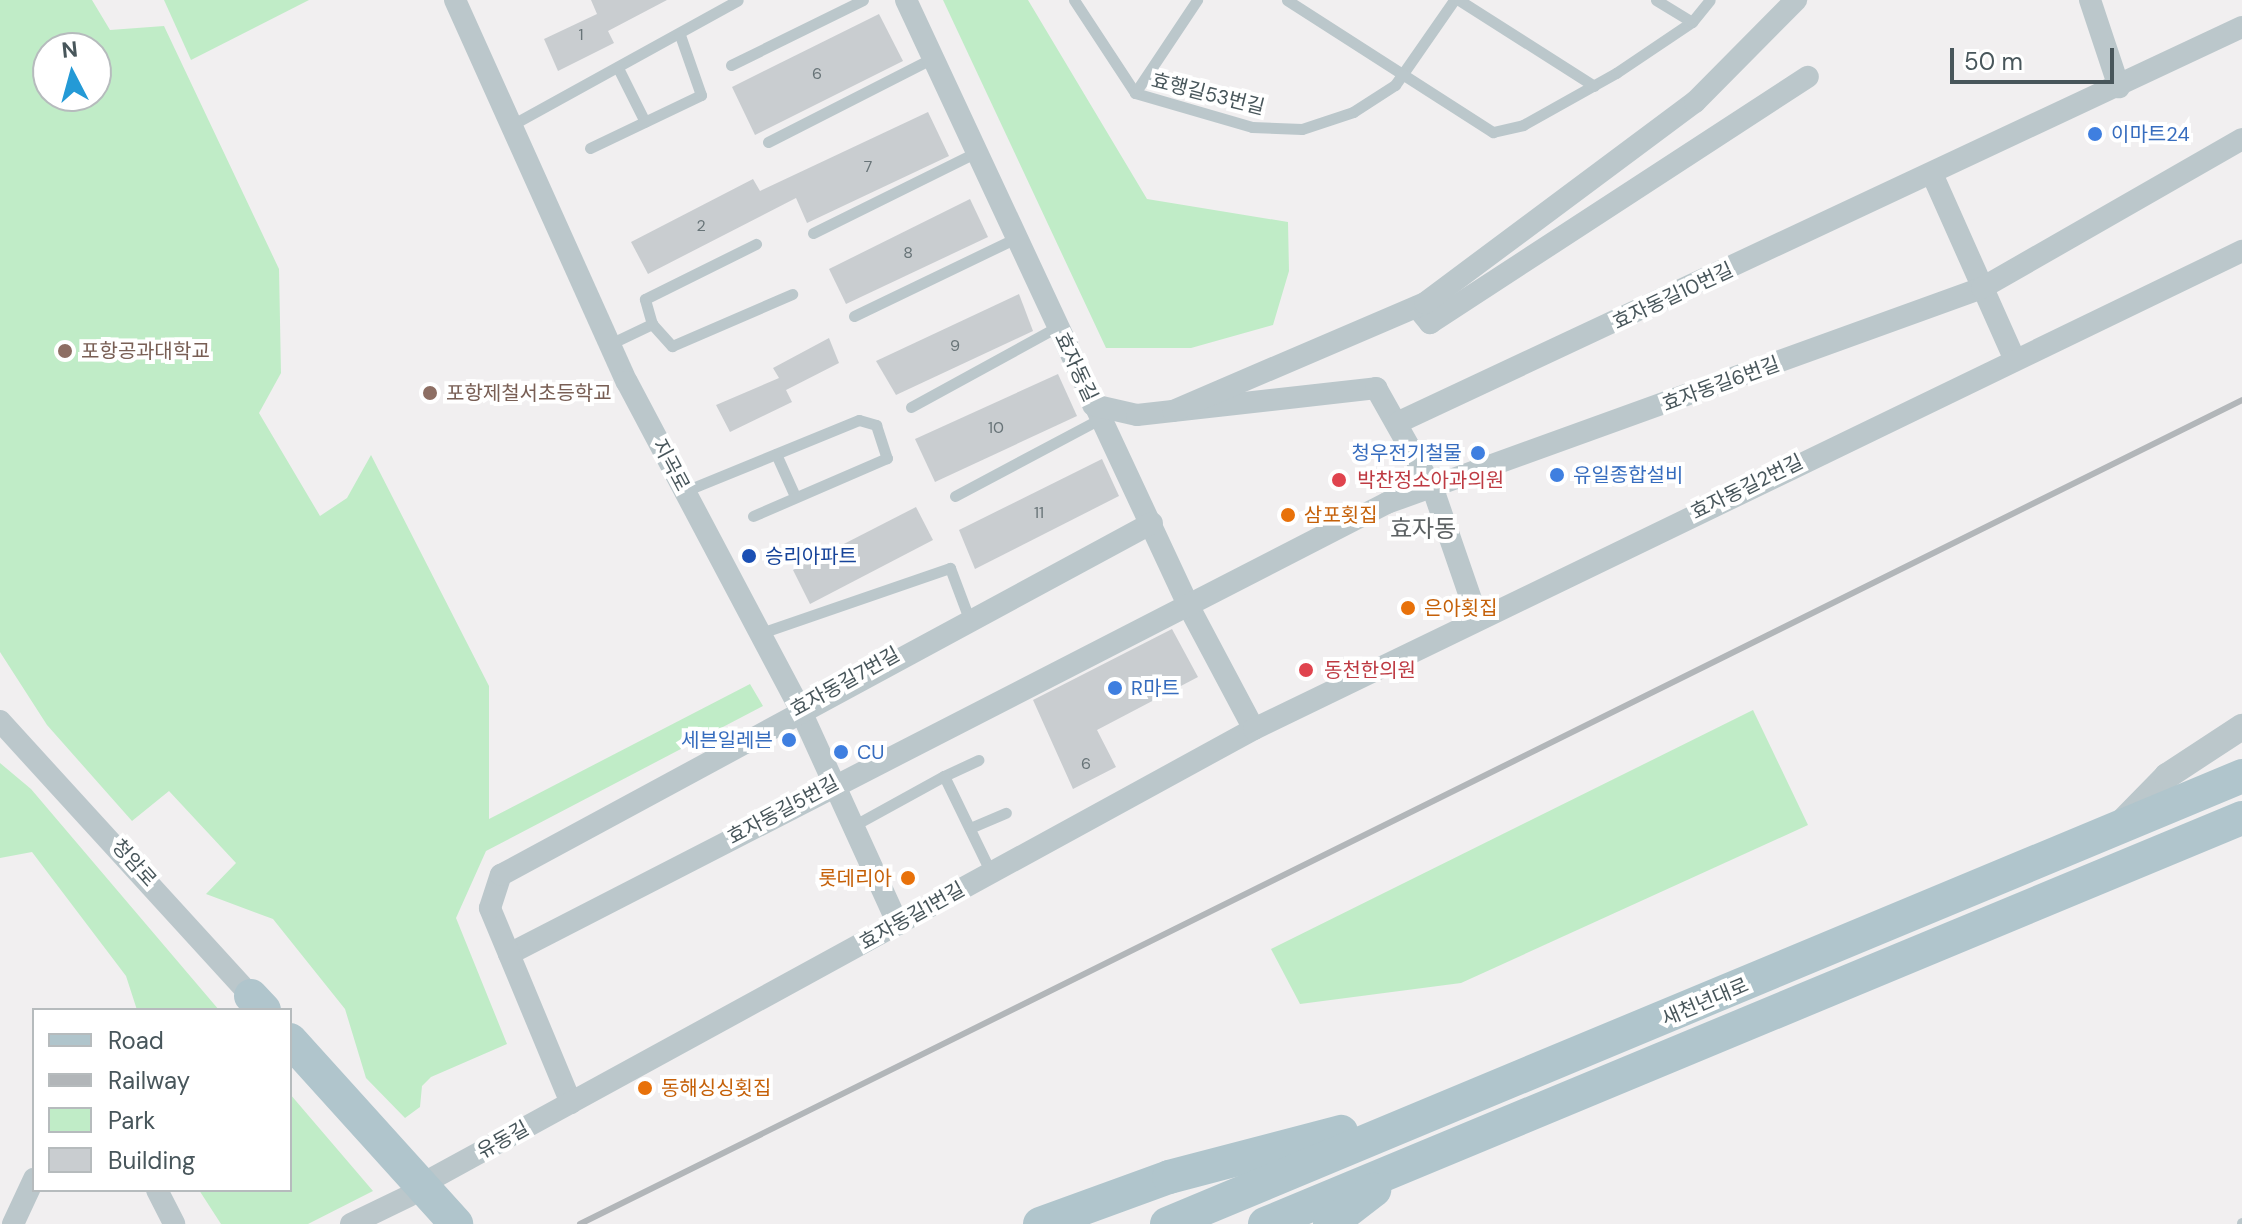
<!DOCTYPE html>
<meta charset="utf-8">
<style>
body{margin:0}
#map{position:relative;width:2242px;height:1224px;overflow:hidden;background:#f1eff0;font-family:"DM Sans","Noto Sans KR",sans-serif}
div>[style]{position:absolute}
.green>*{inset:0;background:#c0ecc7}
.building>*{inset:0;background:#c9cdd0}
.service>*{height:11px;margin:-5.5px;padding:0 5.5px;transform-origin:5.5px;border-radius:5.5px;background:#bbc7cb}
.minor>*{height:22px;margin:-11px;padding:0 11px;transform-origin:11px;border-radius:11px;background:#bbc7cb}
.tertiary>*{height:26px;margin:-13px;padding:0 13px;transform-origin:13px;border-radius:13px;background:#bbc7cb}
.primary>*{height:34px;margin:-17px;padding:0 17px;transform-origin:17px;border-radius:17px;background:#b0c5cc}
.rail>*{height:6px;margin:-3px;padding:0 3px;transform-origin:3px;border-radius:3px;background:#b2b6b9}
.dots>*{width:22px;height:22px;translate:-50% -50%;box-sizing:border-box;border:4px solid #fff;border-radius:50%}
span{translate:-50% -50%;white-space:nowrap;text-align:center;line-height:1.15;-webkit-text-stroke:8px #fff;paint-order:stroke}
.number-label{font-size:16px;color:#687478}
.number-label span{-webkit-text-stroke-width:0}
.street-label{font-size:20px;color:#48565b}
.shop-label{font-size:20px;color:#366cbe}
.left{translate:0 -50%;text-align:left}
.right{translate:-100% -50%;text-align:right}
.education-label{font-size:20px;color:#785e54}
.health-label{font-size:20px;color:#be3a42}
.food-label{font-size:20px;color:#c56008}
.transit-label{font-size:20px;color:#164399}
.quarter-label{font-size:24px;color:#5c6163}
.legend{position:absolute;left:32px;top:1008px;width:260px;height:184px;box-sizing:border-box;background:#fff;border:2px solid #b6bbbd;margin:0;padding:10px 14px;list-style:none;font-size:24px;color:#48565b}
.legend li{display:flex;align-items:center;gap:16px;height:40px}
.legend b{width:40px;border:2px solid #b6bbbd}
.north{position:absolute;left:32px;top:32px;width:80px;height:80px;box-sizing:border-box;background:#fff;border:2px solid #b6bbbd;border-radius:50%;rotate:354deg;font-size:22px;font-weight:700;line-height:32px;text-align:center;color:#48565b}
.north::after{content:'';display:block;margin:auto;width:28px;height:36px;background:#249ad6;clip-path:polygon(50% 0,100% 100%,50% 72%,0 100%)}
.scale{position:absolute;left:1950px;top:48px;width:164px;height:36px;box-sizing:border-box;border:4px solid #48565b;border-top:0;padding-left:10px;font-size:24px;line-height:28px;white-space:nowrap;color:#48565b;-webkit-text-stroke:6px #fff;paint-order:stroke}
</style>
<div id="map">
<div class="green">
<i style="clip-path:polygon(evenodd,0 0,92px 0,110px 30px,164px 26px,279px 269px,281px 373px,259px 413px,320px 516px,347px 498px,371px 455px,489px 686px,489px 819px,750px 684px,763px 706px,486px 851px,456px 918px,507px 1044px,431px 1077px,422px 1086px,420px 1107px,405px 1118px,366px 1078px,345px 1009px,273px 919px,206px 894px,236px 863px,169px 791px,132px 821px,47px 725px,0 652px,0 0,48px 48px,96px 48px,96px 96px,48px 96px,48px 48px)"></i>
<i style="clip-path:polygon(164px 0,309px 0,191px 60px)"></i>
<i style="clip-path:polygon(943px 0,1028px 0,1147px 199px,1288px 222px,1289px 271px,1273px 325px,1191px 348px,1106px 348px)"></i>
<i style="clip-path:polygon(1753px 710px,1808px 825px,1461px 983px,1300px 1004px,1271px 949px)"></i>
<i style="clip-path:polygon(0 763px,31px 789px,219px 1010px,137px 1010px,126px 976px,32px 852px,0 858px)"></i>
<i style="clip-path:polygon(290px 1094px,373px 1191px,308px 1224px,221px 1224px,199px 1190px,290px 1190px)"></i>
</div>
<div class="building">
<i style="clip-path:polygon(591px 0,667px 0,608px 31px,614px 43px,558px 71px,544px 39px,597px 14px)"></i>
<i style="clip-path:polygon(879px 14px,903px 61px,755px 135px,732px 87px)"></i>
<i style="clip-path:polygon(928px 112px,949px 156px,807px 223px,796px 198px,648px 274px,631px 242px,753px 179px,760px 191px)"></i>
<i style="clip-path:polygon(970px 199px,988px 237px,846px 304px,829px 269px)"></i>
<i style="clip-path:polygon(1019px 294px,1033px 331px,896px 395px,876px 361px)"></i>
<i style="clip-path:polygon(829px 338px,839px 363px,786px 390px,792px 402px,730px 432px,716px 405px,779px 378px,773px 368px)"></i>
<i style="clip-path:polygon(1058px 374px,1077px 416px,935px 482px,915px 439px)"></i>
<i style="clip-path:polygon(1102px 459px,1119px 496px,975px 569px,959px 530px)"></i>
<i style="clip-path:polygon(916px 507px,933px 540px,810px 604px,793px 570px)"></i>
<i style="clip-path:polygon(1172px 629px,1198px 677px,1097px 730px,1116px 767px,1073px 789px,1033px 700px)"></i>
</div>
<div class="service">
<i style="left:1074px;top:0;width:111px;rotate:56.7deg"></i>
<i style="left:1135px;top:93px;width:122px;rotate:16.2deg"></i>
<i style="left:1252px;top:127px;width:50px;rotate:2.3deg"></i>
<i style="left:1302px;top:129px;width:54px;rotate:-18.4deg"></i>
<i style="left:1353px;top:112px;width:50px;rotate:-32.7deg"></i>
<i style="left:1395px;top:85px;width:103px;rotate:-55.2deg"></i>
<i style="left:1287px;top:0;width:245px;rotate:32.7deg"></i>
<i style="left:1493px;top:132px;width:31px;rotate:-13deg"></i>
<i style="left:1523px;top:125px;width:107px;rotate:-29.2deg"></i>
<i style="left:1616px;top:73px;width:92px;rotate:-33.9deg"></i>
<i style="left:1692px;top:22px;width:28px;rotate:-51deg"></i>
<i style="left:1459px;top:0;width:160px;rotate:32.5deg"></i>
<i style="left:1656px;top:0;width:42px;rotate:31.4deg"></i>
<i style="left:731px;top:65px;width:147px;rotate:-26.2deg"></i>
<i style="left:618px;top:68px;width:60px;rotate:63.4deg"></i>
<i style="left:1135px;top:93px;width:112px;rotate:-56.3deg"></i>
<i style="left:510px;top:126px;width:260px;rotate:-28.9deg"></i>
<i style="left:768px;top:142px;width:185px;rotate:-27deg"></i>
<i style="left:590px;top:148px;width:123px;rotate:-25.5deg"></i>
<i style="left:701px;top:95px;width:64px;rotate:-109.3deg"></i>
<i style="left:813px;top:233px;width:183px;rotate:-26.3deg"></i>
<i style="left:854px;top:316px;width:180px;rotate:-25.7deg"></i>
<i style="left:652px;top:324px;width:26px;rotate:-106deg"></i>
<i style="left:645px;top:299px;width:124px;rotate:-26.4deg"></i>
<i style="left:610px;top:344px;width:47px;rotate:-25.5deg"></i>
<i style="left:652px;top:324px;width:30px;rotate:48deg"></i>
<i style="left:672px;top:346px;width:131px;rotate:-23.4deg"></i>
<i style="left:911px;top:407px;width:166px;rotate:-28.7deg"></i>
<i style="left:776px;top:454px;width:46px;rotate:65.7deg"></i>
<i style="left:685px;top:491px;width:188px;rotate:-22.2deg"></i>
<i style="left:859px;top:420px;width:18px;rotate:16deg"></i>
<i style="left:876px;top:425px;width:35px;rotate:72deg"></i>
<i style="left:887px;top:458px;width:146px;rotate:156.6deg"></i>
<i style="left:955px;top:496px;width:164px;rotate:-28deg"></i>
<i style="left:761px;top:633px;width:200px;rotate:-19deg"></i>
<i style="left:950px;top:568px;width:51px;rotate:69.4deg"></i>
<i style="left:944px;top:776px;width:38px;rotate:-25deg"></i>
<i style="left:853px;top:826px;width:104px;rotate:-28.8deg"></i>
<i style="left:944px;top:776px;width:108px;rotate:64.1deg"></i>
<i style="left:970px;top:828px;width:39px;rotate:-23deg"></i>
<i style="left:2242px;top:1224px;width:1px;rotate:-90deg"></i>
</div>
<div class="minor">
<i style="left:455px;top:0;width:419px;rotate:65.8deg"></i>
<i style="left:627px;top:382px;width:368px;rotate:62.1deg"></i>
<i style="left:799px;top:707px;width:239px;rotate:65.5deg"></i>
<i style="left:906px;top:0;width:670px;rotate:65deg"></i>
<i style="left:1189px;top:607px;width:138px;rotate:62deg"></i>
<i style="left:2090px;top:0;width:92px;rotate:71.6deg"></i>
<i style="left:1933px;top:176px;width:199px;rotate:66deg"></i>
<i style="left:1417px;top:307px;width:21px;rotate:51deg"></i>
<i style="left:1430px;top:323px;width:451px;rotate:-33.1deg"></i>
<i style="left:1093px;top:405px;width:45px;rotate:12.8deg"></i>
<i style="left:1137px;top:415px;width:241px;rotate:-6.4deg"></i>
<i style="left:1376px;top:388px;width:116px;rotate:60.6deg"></i>
<i style="left:1433px;top:489px;width:135px;rotate:71deg"></i>
<i style="left:1173px;top:411px;width:274px;rotate:-23.2deg"></i>
<i style="left:1425px;top:303px;width:337px;rotate:-36.7deg"></i>
<i style="left:1695px;top:102px;width:144px;rotate:-45.3deg"></i>
<i style="left:1399px;top:422px;width:931px;rotate:-25.11deg"></i>
<i style="left:0;top:721px;width:372px;rotate:47.6deg"></i>
<i style="left:509px;top:954px;width:987px;rotate:-27.19deg"></i>
<i style="left:1387px;top:503px;width:633px;rotate:-19.87deg"></i>
<i style="left:1982px;top:288px;width:300px;rotate:-29.8deg"></i>
<i style="left:571px;top:1103px;width:211px;rotate:-112.6deg"></i>
<i style="left:490px;top:908px;width:35px;rotate:-72deg"></i>
<i style="left:501px;top:875px;width:740px;rotate:-28.4deg"></i>
<i style="left:435px;top:1177px;width:934px;rotate:-28.68deg"></i>
<i style="left:1254px;top:729px;width:1098px;rotate:-25.82deg"></i>
<i style="left:157px;top:1190px;width:38px;rotate:63deg"></i>
<i style="left:13px;top:1224px;width:50px;rotate:-65deg"></i>
<i style="left:351px;top:1224px;width:64px;rotate:-25.8deg"></i>
</div>
<div class="tertiary">
<i style="left:2123px;top:821px;width:63px;rotate:-45.6deg"></i>
<i style="left:2167px;top:776px;width:90px;rotate:-33.2deg"></i>
</div>
<div class="primary">
<i style="left:251px;top:996px;width:19px;rotate:47deg"></i>
<i style="left:290px;top:1040px;width:248px;rotate:47.9deg"></i>
<i style="left:1040px;top:1224px;width:137px;rotate:-20deg"></i>
<i style="left:1169px;top:1177px;width:178px;rotate:-14.7deg"></i>
<i style="left:1167px;top:1224px;width:1165px;rotate:-22.62deg"></i>
<i style="left:1265px;top:1224px;width:1058px;rotate:-22.57deg"></i>
<i style="left:1330px;top:1224px;width:56px;rotate:-37.7deg"></i>
</div>
<div class="rail">
<i style="left:580px;top:1224px;width:1855px;rotate:-26.37deg"></i>
</div>
<div class="dots">
<i style="left:2095px;top:134px;background:#3f7fe0"></i>
<i style="left:65px;top:351px;background:#8d6e63"></i>
<i style="left:430px;top:393px;background:#8d6e63"></i>
<i style="left:1478px;top:453px;background:#3f7fe0"></i>
<i style="left:1557px;top:475px;background:#3f7fe0"></i>
<i style="left:1339px;top:480px;background:#e0444e"></i>
<i style="left:1288px;top:515px;background:#e8710a"></i>
<i style="left:749px;top:556px;background:#1a4fb4"></i>
<i style="left:1408px;top:608px;background:#e8710a"></i>
<i style="left:1306px;top:670px;background:#e0444e"></i>
<i style="left:1115px;top:688px;background:#3f7fe0"></i>
<i style="left:789px;top:740px;background:#3f7fe0"></i>
<i style="left:841px;top:752px;background:#3f7fe0"></i>
<i style="left:908px;top:878px;background:#e8710a"></i>
<i style="left:645px;top:1088px;background:#e8710a"></i>
</div>
<div class="number-label">
<span style="left:581px;top:35px">1</span>
<span style="left:817px;top:74px">6</span>
<span style="left:868px;top:167px">7</span>
<span style="left:701px;top:226px">2</span>
<span style="left:908px;top:253px">8</span>
<span style="left:955px;top:346px">9</span>
<span style="left:996px;top:428px">10</span>
<span style="left:1039px;top:513px">11</span>
<span style="left:1086px;top:764px">6</span>
</div>
<div class="street-label">
<span style="left:1208px;top:94px;rotate:14deg">효행길53번길</span>
<span style="left:1673px;top:296px;rotate:-25deg">효자동길10번길</span>
<span style="left:1076px;top:367px;rotate:65deg">효자동길</span>
<span style="left:1721px;top:384px;rotate:-20deg">효자동길6번길</span>
<span style="left:671px;top:465px;rotate:62deg">지곡로</span>
<span style="left:1747px;top:487px;rotate:-26deg">효자동길2번길</span>
<span style="left:845px;top:682px;rotate:-29deg">효자동길7번길</span>
<span style="left:783px;top:810px;rotate:-28deg">효자동길5번길</span>
<span style="left:134px;top:863px;rotate:48deg">청암로</span>
<span style="left:912px;top:916px;rotate:-29deg">효자동길1번길</span>
<span style="left:1705px;top:1002px;rotate:-23deg">새천년대로</span>
<span style="left:503px;top:1140px;rotate:-29deg">유동길</span>
</div>
<div class="shop-label">
<span class="left" style="left:2111px;top:134px">이마트24</span>
<span class="right" style="left:1462px;top:453px">청우전기철물</span>
<span class="left" style="left:1573px;top:475px">유일종합설비</span>
<span class="left" style="left:1131px;top:688px">R마트</span>
<span class="right" style="left:773px;top:740px">세븐일레븐</span>
<span class="left" style="left:857px;top:752px">CU</span>
</div>
<div class="education-label">
<span class="left" style="left:81px;top:351px">포항공과대학교</span>
<span class="left" style="left:446px;top:393px">포항제철서초등학교</span>
</div>
<div class="health-label">
<span class="left" style="left:1357px;top:480px">박찬정소아과의원</span>
<span class="left" style="left:1324px;top:670px">동천한의원</span>
</div>
<div class="food-label">
<span class="left" style="left:1304px;top:515px">삼포횟집</span>
<span class="left" style="left:1424px;top:608px">은아횟집</span>
<span class="right" style="left:892px;top:878px">롯데리아</span>
<span class="left" style="left:661px;top:1088px">동해싱싱횟집</span>
</div>
<div class="transit-label">
<span class="left" style="left:765px;top:556px">승리아파트</span>
</div>
<div class="quarter-label">
<span style="left:1423px;top:529px">효자동</span>
</div>
<ul class="legend">
<li><b style="height:10px;background:#b0c5cc"></b>Road</li>
<li><b style="height:10px;background:#b2b6b9"></b>Railway</li>
<li><b style="height:22px;background:#c0ecc7"></b>Park</li>
<li><b style="height:22px;background:#c9cdd0"></b>Building</li>
</ul>
<div class="north">N</div>
<div class="scale">50 m</div>
</div>
